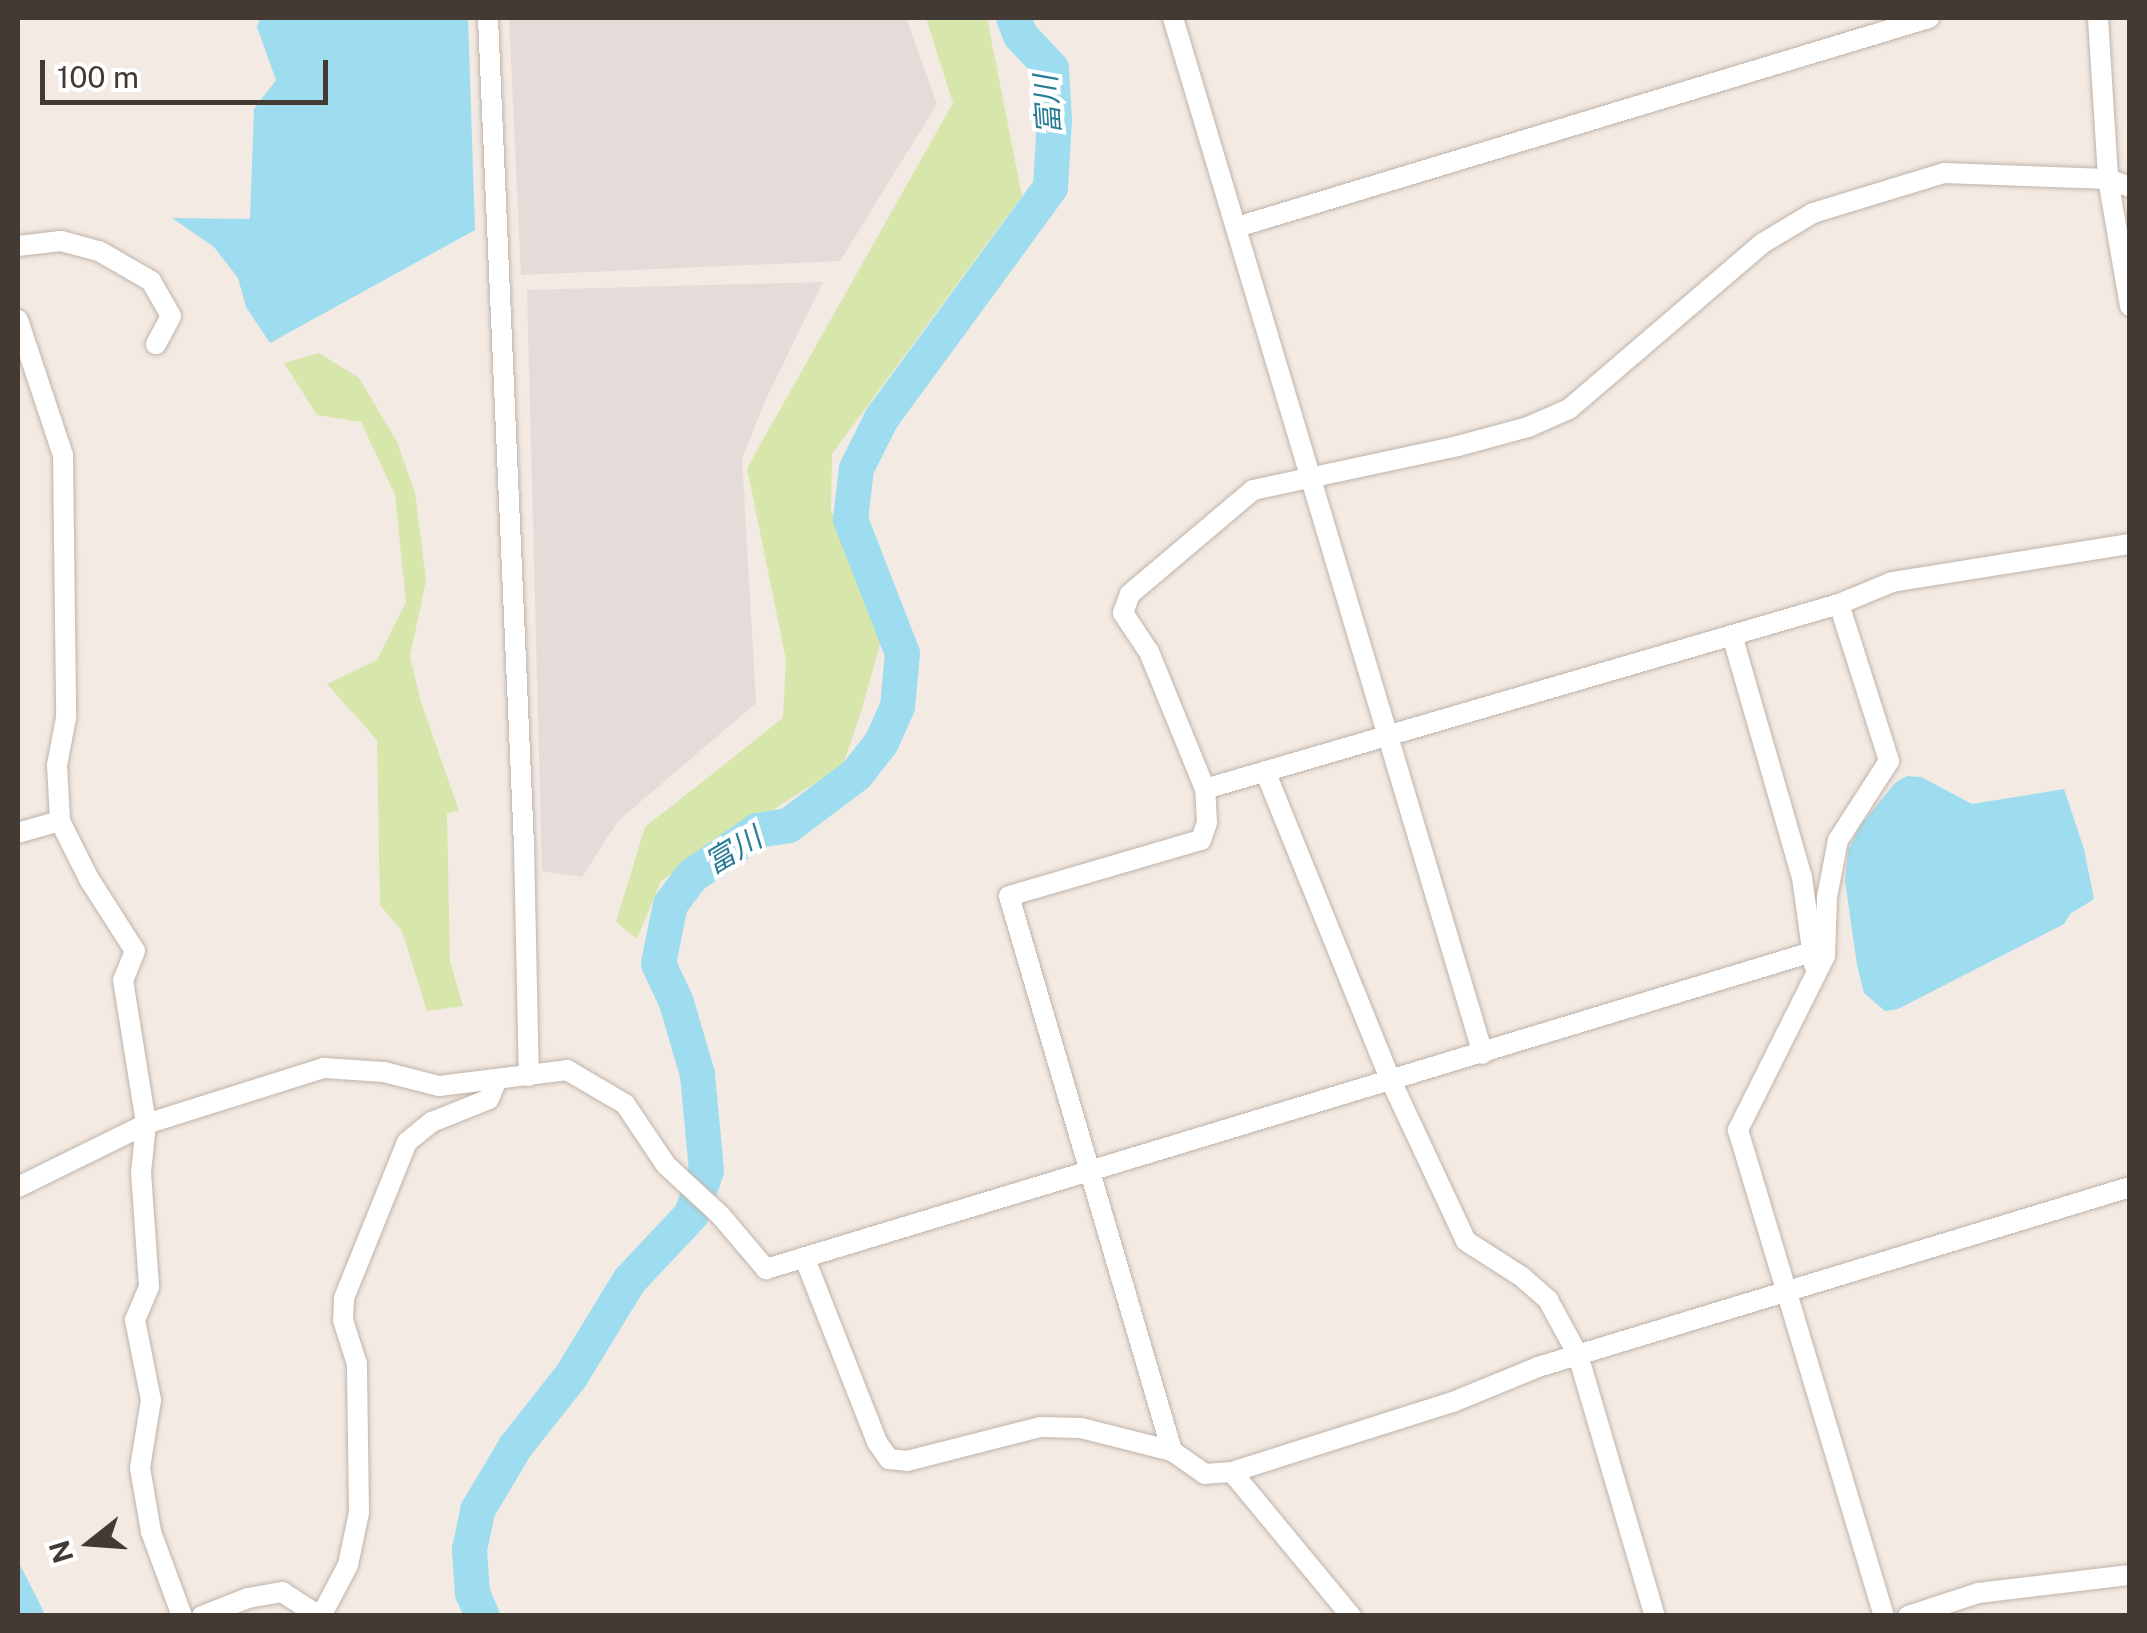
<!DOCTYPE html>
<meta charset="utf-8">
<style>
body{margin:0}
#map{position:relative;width:2147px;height:1633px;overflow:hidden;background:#f2eae3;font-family:"Public Sans","Noto Sans JP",sans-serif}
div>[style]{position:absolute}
.industrial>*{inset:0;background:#e3dcd8}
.green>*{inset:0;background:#d7e7ab}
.water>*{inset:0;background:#9eddf0}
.river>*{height:35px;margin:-17.5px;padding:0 17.5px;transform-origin:17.5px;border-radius:17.5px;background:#9eddf0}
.roads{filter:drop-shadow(0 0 2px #c0b3a9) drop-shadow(0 0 2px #c0b3a9)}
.minor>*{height:20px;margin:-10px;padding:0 10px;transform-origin:10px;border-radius:10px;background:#fff}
span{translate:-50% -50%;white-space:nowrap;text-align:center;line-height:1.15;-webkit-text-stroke:8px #fff;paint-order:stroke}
.water-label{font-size:30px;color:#297d96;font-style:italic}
.frame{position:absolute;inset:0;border:20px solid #433a33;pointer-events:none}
.north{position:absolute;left:40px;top:1493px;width:100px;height:100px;-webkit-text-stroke:8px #fff;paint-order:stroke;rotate:253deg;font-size:28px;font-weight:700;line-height:40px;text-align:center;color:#433a33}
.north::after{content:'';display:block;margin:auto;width:35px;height:45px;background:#433a33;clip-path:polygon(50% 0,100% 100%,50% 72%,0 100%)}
.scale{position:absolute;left:40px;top:60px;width:288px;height:45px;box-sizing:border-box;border:5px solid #433a33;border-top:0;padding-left:12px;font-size:30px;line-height:35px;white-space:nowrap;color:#433a33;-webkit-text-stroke:8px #fff;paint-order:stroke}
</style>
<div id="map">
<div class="industrial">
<i style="clip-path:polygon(509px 18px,906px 18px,937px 104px,840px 261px,521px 275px)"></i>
<i style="clip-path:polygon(823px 282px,764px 403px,742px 459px,756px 703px,618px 821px,582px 877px,542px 871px,527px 290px)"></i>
</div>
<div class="green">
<i style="clip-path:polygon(926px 18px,987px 18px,1022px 196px,832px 454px,831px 510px,881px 641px,860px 715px,843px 765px,661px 881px,637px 939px,616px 922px,645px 827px,783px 718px,786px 660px,747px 468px,953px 103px)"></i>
<i style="clip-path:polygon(319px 353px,359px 378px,397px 442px,415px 493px,426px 580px,410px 656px,420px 699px,459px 811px,447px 813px,450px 961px,463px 1006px,427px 1011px,402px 931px,380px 905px,377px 740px,327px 684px,377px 660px,406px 602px,395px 495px,361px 422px,317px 415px,284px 363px)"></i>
</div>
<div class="water">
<i style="clip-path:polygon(260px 18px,468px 18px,475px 230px,270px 343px,246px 307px,238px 278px,214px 247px,172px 218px,250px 219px,254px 109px,276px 80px,257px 27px)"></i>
<i style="clip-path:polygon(1907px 776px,1921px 777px,1972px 804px,2064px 789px,2084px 849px,2094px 899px,2070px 914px,2064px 924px,1898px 1009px,1885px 1011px,1864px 993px,1857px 965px,1845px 881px,1848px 851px,1860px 826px,1896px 782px)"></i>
<i style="clip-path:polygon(18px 1561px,39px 1602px,45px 1615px,18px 1615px)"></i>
</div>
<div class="river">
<i style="left:482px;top:1616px;width:25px;rotate:-113deg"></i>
<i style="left:472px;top:1593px;width:44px;rotate:-93.9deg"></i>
<i style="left:469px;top:1549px;width:40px;rotate:-78deg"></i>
<i style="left:477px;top:1510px;width:74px;rotate:-59.3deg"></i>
<i style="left:515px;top:1446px;width:90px;rotate:-51.7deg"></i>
<i style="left:571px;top:1375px;width:111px;rotate:-58.6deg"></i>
<i style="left:629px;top:1280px;width:91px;rotate:-46.8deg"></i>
<i style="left:691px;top:1214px;width:46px;rotate:-71.2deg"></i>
<i style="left:706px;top:1170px;width:96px;rotate:-95.4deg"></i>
<i style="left:697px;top:1074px;width:75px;rotate:-106.3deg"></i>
<i style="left:676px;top:1002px;width:43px;rotate:-114.8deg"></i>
<i style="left:658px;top:963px;width:60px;rotate:-78.5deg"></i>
<i style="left:670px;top:904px;width:36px;rotate:-53deg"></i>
<i style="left:692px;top:875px;width:79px;rotate:-34.7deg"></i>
<i style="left:757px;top:830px;width:31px;rotate:-9deg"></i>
<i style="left:788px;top:825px;width:85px;rotate:-36.9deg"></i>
<i style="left:856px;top:774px;width:41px;rotate:-52deg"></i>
<i style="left:881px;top:742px;width:39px;rotate:-66deg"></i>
<i style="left:897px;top:706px;width:53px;rotate:-84.6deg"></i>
<i style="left:902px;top:653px;width:144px;rotate:-111.2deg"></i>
<i style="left:850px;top:519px;width:51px;rotate:-83.3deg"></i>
<i style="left:856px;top:468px;width:56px;rotate:-63.4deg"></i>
<i style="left:881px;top:418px;width:286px;rotate:-53.8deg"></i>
<i style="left:1050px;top:187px;width:67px;rotate:-86.6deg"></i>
<i style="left:1054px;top:120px;width:52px;rotate:-93.3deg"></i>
<i style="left:1051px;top:68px;width:45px;rotate:-133.2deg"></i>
<i style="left:1020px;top:35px;width:18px;rotate:-112deg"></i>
</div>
<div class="roads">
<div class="minor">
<i style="left:488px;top:18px;width:828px;rotate:87.51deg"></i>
<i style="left:524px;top:845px;width:231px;rotate:88.8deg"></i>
<i style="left:1173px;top:18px;width:1081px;rotate:73.34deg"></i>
<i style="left:2098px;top:18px;width:161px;rotate:86.4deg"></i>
<i style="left:2108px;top:179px;width:129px;rotate:80.2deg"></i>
<i style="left:1237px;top:227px;width:723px;rotate:-16.81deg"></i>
<i style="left:18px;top:246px;width:43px;rotate:-6.6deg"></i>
<i style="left:61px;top:241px;width:39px;rotate:15deg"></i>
<i style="left:99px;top:251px;width:60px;rotate:30deg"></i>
<i style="left:151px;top:281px;width:40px;rotate:60.3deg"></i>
<i style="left:171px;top:316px;width:32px;rotate:118deg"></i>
<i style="left:18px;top:320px;width:142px;rotate:71.6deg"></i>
<i style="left:63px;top:455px;width:263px;rotate:89.3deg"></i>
<i style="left:66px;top:718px;width:48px;rotate:100.8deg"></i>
<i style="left:57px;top:765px;width:56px;rotate:86.9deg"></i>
<i style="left:60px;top:821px;width:65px;rotate:63.4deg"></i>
<i style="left:89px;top:879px;width:85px;rotate:57.4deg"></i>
<i style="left:135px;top:951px;width:31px;rotate:112deg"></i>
<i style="left:123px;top:980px;width:146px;rotate:80.9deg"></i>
<i style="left:146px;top:1124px;width:48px;rotate:95.9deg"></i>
<i style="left:141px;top:1172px;width:115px;rotate:86deg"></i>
<i style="left:149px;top:1287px;width:36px;rotate:113deg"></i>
<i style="left:135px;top:1320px;width:82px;rotate:78.7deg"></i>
<i style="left:151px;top:1400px;width:69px;rotate:99.2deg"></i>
<i style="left:140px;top:1468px;width:65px;rotate:80.2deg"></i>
<i style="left:151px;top:1532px;width:90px;rotate:69.7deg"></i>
<i style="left:1839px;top:604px;width:165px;rotate:72.3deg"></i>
<i style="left:1889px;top:761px;width:94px;rotate:122.8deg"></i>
<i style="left:1838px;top:840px;width:58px;rotate:100.9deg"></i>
<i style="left:1827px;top:897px;width:59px;rotate:91.9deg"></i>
<i style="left:1825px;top:956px;width:195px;rotate:116.6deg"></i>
<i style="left:1738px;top:1130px;width:507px;rotate:73.28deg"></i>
<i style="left:1732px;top:635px;width:252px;rotate:73.9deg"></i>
<i style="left:1802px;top:877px;width:89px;rotate:82.2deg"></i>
<i style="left:1265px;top:771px;width:337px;rotate:67.9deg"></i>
<i style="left:1392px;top:1083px;width:174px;rotate:64.9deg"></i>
<i style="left:1466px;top:1241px;width:67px;rotate:32.7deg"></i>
<i style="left:1522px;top:1277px;width:35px;rotate:41deg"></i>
<i style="left:1548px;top:1300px;width:63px;rotate:61.4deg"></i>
<i style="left:1578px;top:1355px;width:272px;rotate:73.6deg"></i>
<i style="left:1205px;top:789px;width:148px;rotate:-112.2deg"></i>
<i style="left:1149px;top:652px;width:47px;rotate:-123.7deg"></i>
<i style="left:1123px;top:613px;width:20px;rotate:-70deg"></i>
<i style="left:1130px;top:594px;width:161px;rotate:-40.2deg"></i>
<i style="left:1253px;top:490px;width:210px;rotate:-12.1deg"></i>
<i style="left:1458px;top:446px;width:73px;rotate:-15.2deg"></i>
<i style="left:1528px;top:427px;width:45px;rotate:-23.7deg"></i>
<i style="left:1569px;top:409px;width:255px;rotate:-40.6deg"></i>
<i style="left:1763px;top:243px;width:58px;rotate:-31deg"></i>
<i style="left:1813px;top:213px;width:137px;rotate:-17deg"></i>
<i style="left:1944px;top:173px;width:164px;rotate:2.1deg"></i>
<i style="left:2108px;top:179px;width:23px;rotate:20deg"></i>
<i style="left:18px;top:833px;width:44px;rotate:-15.9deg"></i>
<i style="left:18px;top:1187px;width:143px;rotate:-26.2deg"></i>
<i style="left:146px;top:1124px;width:187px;rotate:-17.5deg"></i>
<i style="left:324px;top:1068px;width:60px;rotate:3.8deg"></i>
<i style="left:384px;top:1072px;width:57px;rotate:14.3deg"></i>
<i style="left:439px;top:1086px;width:129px;rotate:-7.1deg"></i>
<i style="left:567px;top:1070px;width:67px;rotate:30.4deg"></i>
<i style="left:625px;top:1104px;width:73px;rotate:56.1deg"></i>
<i style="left:666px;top:1165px;width:75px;rotate:42.8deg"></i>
<i style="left:721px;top:1216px;width:70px;rotate:49.7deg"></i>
<i style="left:766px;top:1269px;width:1090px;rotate:-16.86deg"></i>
<i style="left:805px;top:1259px;width:197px;rotate:68.5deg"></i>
<i style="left:877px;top:1442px;width:21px;rotate:55deg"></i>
<i style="left:889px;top:1459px;width:18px;rotate:6deg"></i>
<i style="left:907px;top:1461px;width:137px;rotate:-14.3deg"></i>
<i style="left:1040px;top:1427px;width:41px;rotate:1.4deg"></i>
<i style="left:1081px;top:1428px;width:94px;rotate:14.2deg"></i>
<i style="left:1232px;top:1472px;width:232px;rotate:-17.6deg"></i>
<i style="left:1453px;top:1402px;width:92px;rotate:-22.4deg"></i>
<i style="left:1538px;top:1367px;width:619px;rotate:-16.91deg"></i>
<i style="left:202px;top:1616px;width:49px;rotate:-21.4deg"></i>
<i style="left:248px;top:1598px;width:35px;rotate:-10deg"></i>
<i style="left:282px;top:1592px;width:44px;rotate:33deg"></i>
<i style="left:321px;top:1616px;width:58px;rotate:-62.1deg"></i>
<i style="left:348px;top:1565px;width:53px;rotate:-78.1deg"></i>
<i style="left:359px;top:1513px;width:149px;rotate:-90.8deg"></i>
<i style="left:357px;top:1364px;width:46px;rotate:-107.7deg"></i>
<i style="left:343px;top:1320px;width:22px;rotate:-87deg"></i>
<i style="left:344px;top:1298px;width:168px;rotate:-68deg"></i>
<i style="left:407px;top:1142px;width:32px;rotate:-39deg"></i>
<i style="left:432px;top:1122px;width:61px;rotate:-22deg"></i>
<i style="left:489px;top:1099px;width:18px;rotate:-68deg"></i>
<i style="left:1351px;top:1616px;width:187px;rotate:-129.6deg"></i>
<i style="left:1232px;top:1472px;width:27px;rotate:176deg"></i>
<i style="left:1205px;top:1474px;width:40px;rotate:-145.1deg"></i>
<i style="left:1172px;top:1451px;width:578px;rotate:-106.37deg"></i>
<i style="left:1009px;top:896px;width:200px;rotate:-16.3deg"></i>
<i style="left:1201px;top:840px;width:18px;rotate:-71deg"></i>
<i style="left:1207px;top:823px;width:34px;rotate:-93deg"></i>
<i style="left:1205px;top:789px;width:660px;rotate:-16.27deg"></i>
<i style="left:1839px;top:604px;width:57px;rotate:-22.5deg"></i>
<i style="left:1892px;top:582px;width:241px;rotate:-9.1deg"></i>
<i style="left:1908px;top:1616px;width:74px;rotate:-18.2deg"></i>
<i style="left:1978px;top:1593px;width:153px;rotate:-6.8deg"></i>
</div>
</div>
<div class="water-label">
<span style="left:1047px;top:105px;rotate:-94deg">富川</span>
<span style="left:733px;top:850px;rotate:-31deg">富川</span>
</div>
<div class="frame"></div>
<div class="north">N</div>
<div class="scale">100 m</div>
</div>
